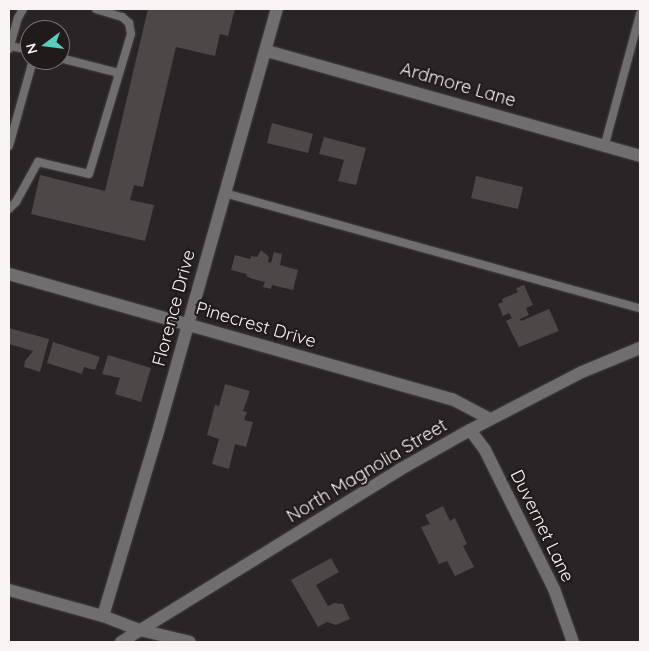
<!DOCTYPE html>
<style>
body{margin:0}
#map{position:relative;width:649px;height:651px;overflow:hidden;background:#292425;font-family:Quicksand,sans-serif}
div>[style]{position:absolute}
.building>*{inset:0;background:#4e4748}
.roads{filter:drop-shadow(0 0 1px #464142) drop-shadow(0 0 1px #464142)}
.service>*{height:8px;margin:-4px;padding:0 4px;transform-origin:4px;border-radius:4px;background:#716e6f}
.minor>*{height:12px;margin:-6px;padding:0 6px;transform-origin:6px;border-radius:6px;background:#716e6f}
.tertiary>*{height:12px;margin:-6px;padding:0 6px;transform-origin:6px;border-radius:6px;background:#716e6f}
span{translate:-50% -50%;white-space:nowrap;text-align:center;line-height:1.15;-webkit-text-stroke:4.5px #201a1b;paint-order:stroke}
.street-label{font-size:18px;color:#f8f4f4}
.frame{position:absolute;inset:0;border:10px solid #f8f4f4;pointer-events:none}
.north{position:absolute;left:20px;top:20px;width:50px;height:50px;box-sizing:border-box;background:#201a1b;border:1px solid #767172;border-radius:50%;rotate:255deg;font-size:14px;font-weight:700;line-height:20px;text-align:center;color:#f8f4f4}
.north::after{content:'';display:block;margin:auto;width:18px;height:22px;background:#59cebf;clip-path:polygon(50% 0,100% 100%,50% 72%,0 100%)}
</style>
<div id="map">
<div class="building">
<i style="clip-path:polygon(148px 9px,235px 9px,228px 36px,220px 34px,215px 56px,176px 47px,143px 187px,134px 185px,130px 200px,154px 205px,145px 241px,31px 214px,40px 175px,105px 191px)"></i>
<i style="clip-path:polygon(272px 123px,313px 134px,308px 153px,267px 143px)"></i>
<i style="clip-path:polygon(324px 137px,366px 148px,356px 185px,338px 181px,344px 160px,319px 154px)"></i>
<i style="clip-path:polygon(476px 176px,523px 187px,518px 209px,471px 198px)"></i>
<i style="clip-path:polygon(261px 250px,269px 257px,268px 262px,271px 263px,274px 252px,282px 254px,280px 265px,298px 270px,293px 290px,272px 285px,271px 289px,263px 287px,265px 282px,253px 279px,246px 276px,247px 274px,231px 270px,235px 255px,250px 259px,251px 256px,257px 257px)"></i>
<i style="clip-path:polygon(524px 285px,533px 305px,526px 308px,529px 315px,520px 319px,521px 321px,549px 309px,559px 331px,519px 347px,506px 321px,512px 318px,509px 313px,503px 316px,498px 304px,503px 302px,502px 299px,518px 292px,516px 288px)"></i>
<i style="clip-path:polygon(9px 328px,49px 339px,40px 372px,24px 367px,25px 361px,33px 351px,9px 344px)"></i>
<i style="clip-path:polygon(53px 342px,100px 357px,95px 370px,84px 367px,82px 374px,47px 363px)"></i>
<i style="clip-path:polygon(108px 355px,151px 368px,141px 402px,115px 394px,120px 378px,102px 374px)"></i>
<i style="clip-path:polygon(225px 384px,250px 391px,243px 411px,247px 412px,244px 420px,253px 422px,246px 447px,235px 444px,229px 469px,212px 464px,219px 439px,207px 435px,215px 405px,219px 406px)"></i>
<i style="clip-path:polygon(443px 506px,450px 521px,455px 518px,467px 544px,463px 546px,474px 567px,455px 576px,447px 561px,439px 564px,421px 527px,430px 524px,425px 515px)"></i>
<i style="clip-path:polygon(331px 558px,339px 572px,316px 585px,328px 606px,334px 603px,343px 604px,350px 619px,336px 625px,327px 622px,318px 627px,291px 580px)"></i>
</div>
<div class="roads">
<div class="service">
<i style="left:10px;top:46px;width:20px;rotate:11deg"></i>
<i style="left:9px;top:49px;width:32px;rotate:-74deg"></i>
<i style="left:18px;top:18px;width:10px;rotate:-61deg"></i>
<i style="left:60px;top:58px;width:61px;rotate:14.3deg"></i>
<i style="left:605px;top:144px;width:135px;rotate:-74.9deg"></i>
<i style="left:9px;top:146px;width:89px;rotate:-74.4deg"></i>
<i style="left:224px;top:193px;width:432px;rotate:15.5deg"></i>
<i style="left:9px;top:209px;width:10px;rotate:-45deg"></i>
<i style="left:16px;top:202px;width:46px;rotate:-61.2deg"></i>
<i style="left:38px;top:162px;width:52px;rotate:13.2deg"></i>
<i style="left:89px;top:174px;width:146px;rotate:-73.3deg"></i>
<i style="left:131px;top:34px;width:11px;rotate:-100deg"></i>
<i style="left:129px;top:23px;width:9px;rotate:-139deg"></i>
<i style="left:122px;top:17px;width:27px;rotate:-163deg"></i>
</div>
<div class="minor">
<i style="left:267px;top:51px;width:387px;rotate:15.7deg"></i>
<i style="left:9px;top:274px;width:460px;rotate:15.8deg"></i>
<i style="left:452px;top:399px;width:43px;rotate:27.8deg"></i>
<i style="left:470px;top:430px;width:25px;rotate:53deg"></i>
<i style="left:485px;top:450px;width:155px;rotate:63.6deg"></i>
<i style="left:554px;top:589px;width:56px;rotate:70.3deg"></i>
<i style="left:9px;top:590px;width:98px;rotate:15.5deg"></i>
<i style="left:103px;top:616px;width:40px;rotate:21deg"></i>
<i style="left:140px;top:630px;width:51px;rotate:13.5deg"></i>
<i style="left:103px;top:616px;width:189px;rotate:-73.4deg"></i>
<i style="left:157px;top:435px;width:443px;rotate:-74.3deg"></i>
</div>
<div class="tertiary">
<i style="left:121px;top:642px;width:327px;rotate:-31.7deg"></i>
<i style="left:399px;top:470px;width:81px;rotate:-29.4deg"></i>
<i style="left:470px;top:430px;width:126px;rotate:-27.4deg"></i>
<i style="left:582px;top:372px;width:63px;rotate:-22.5deg"></i>
</div>
</div>
<div class="street-label">
<span style="left:458px;top:85px;rotate:16deg">Ardmore Lane</span>
<span style="left:174px;top:308px;rotate:-75deg">Florence Drive</span>
<span style="left:256px;top:325px;rotate:16deg">Pinecrest Drive</span>
<span style="left:367px;top:471px;rotate:-31deg">North Magnolia Street</span>
<span style="left:542px;top:526px;rotate:64deg">Duvernet Lane</span>
</div>
<div class="frame"></div>
<div class="north">N</div>
</div>
